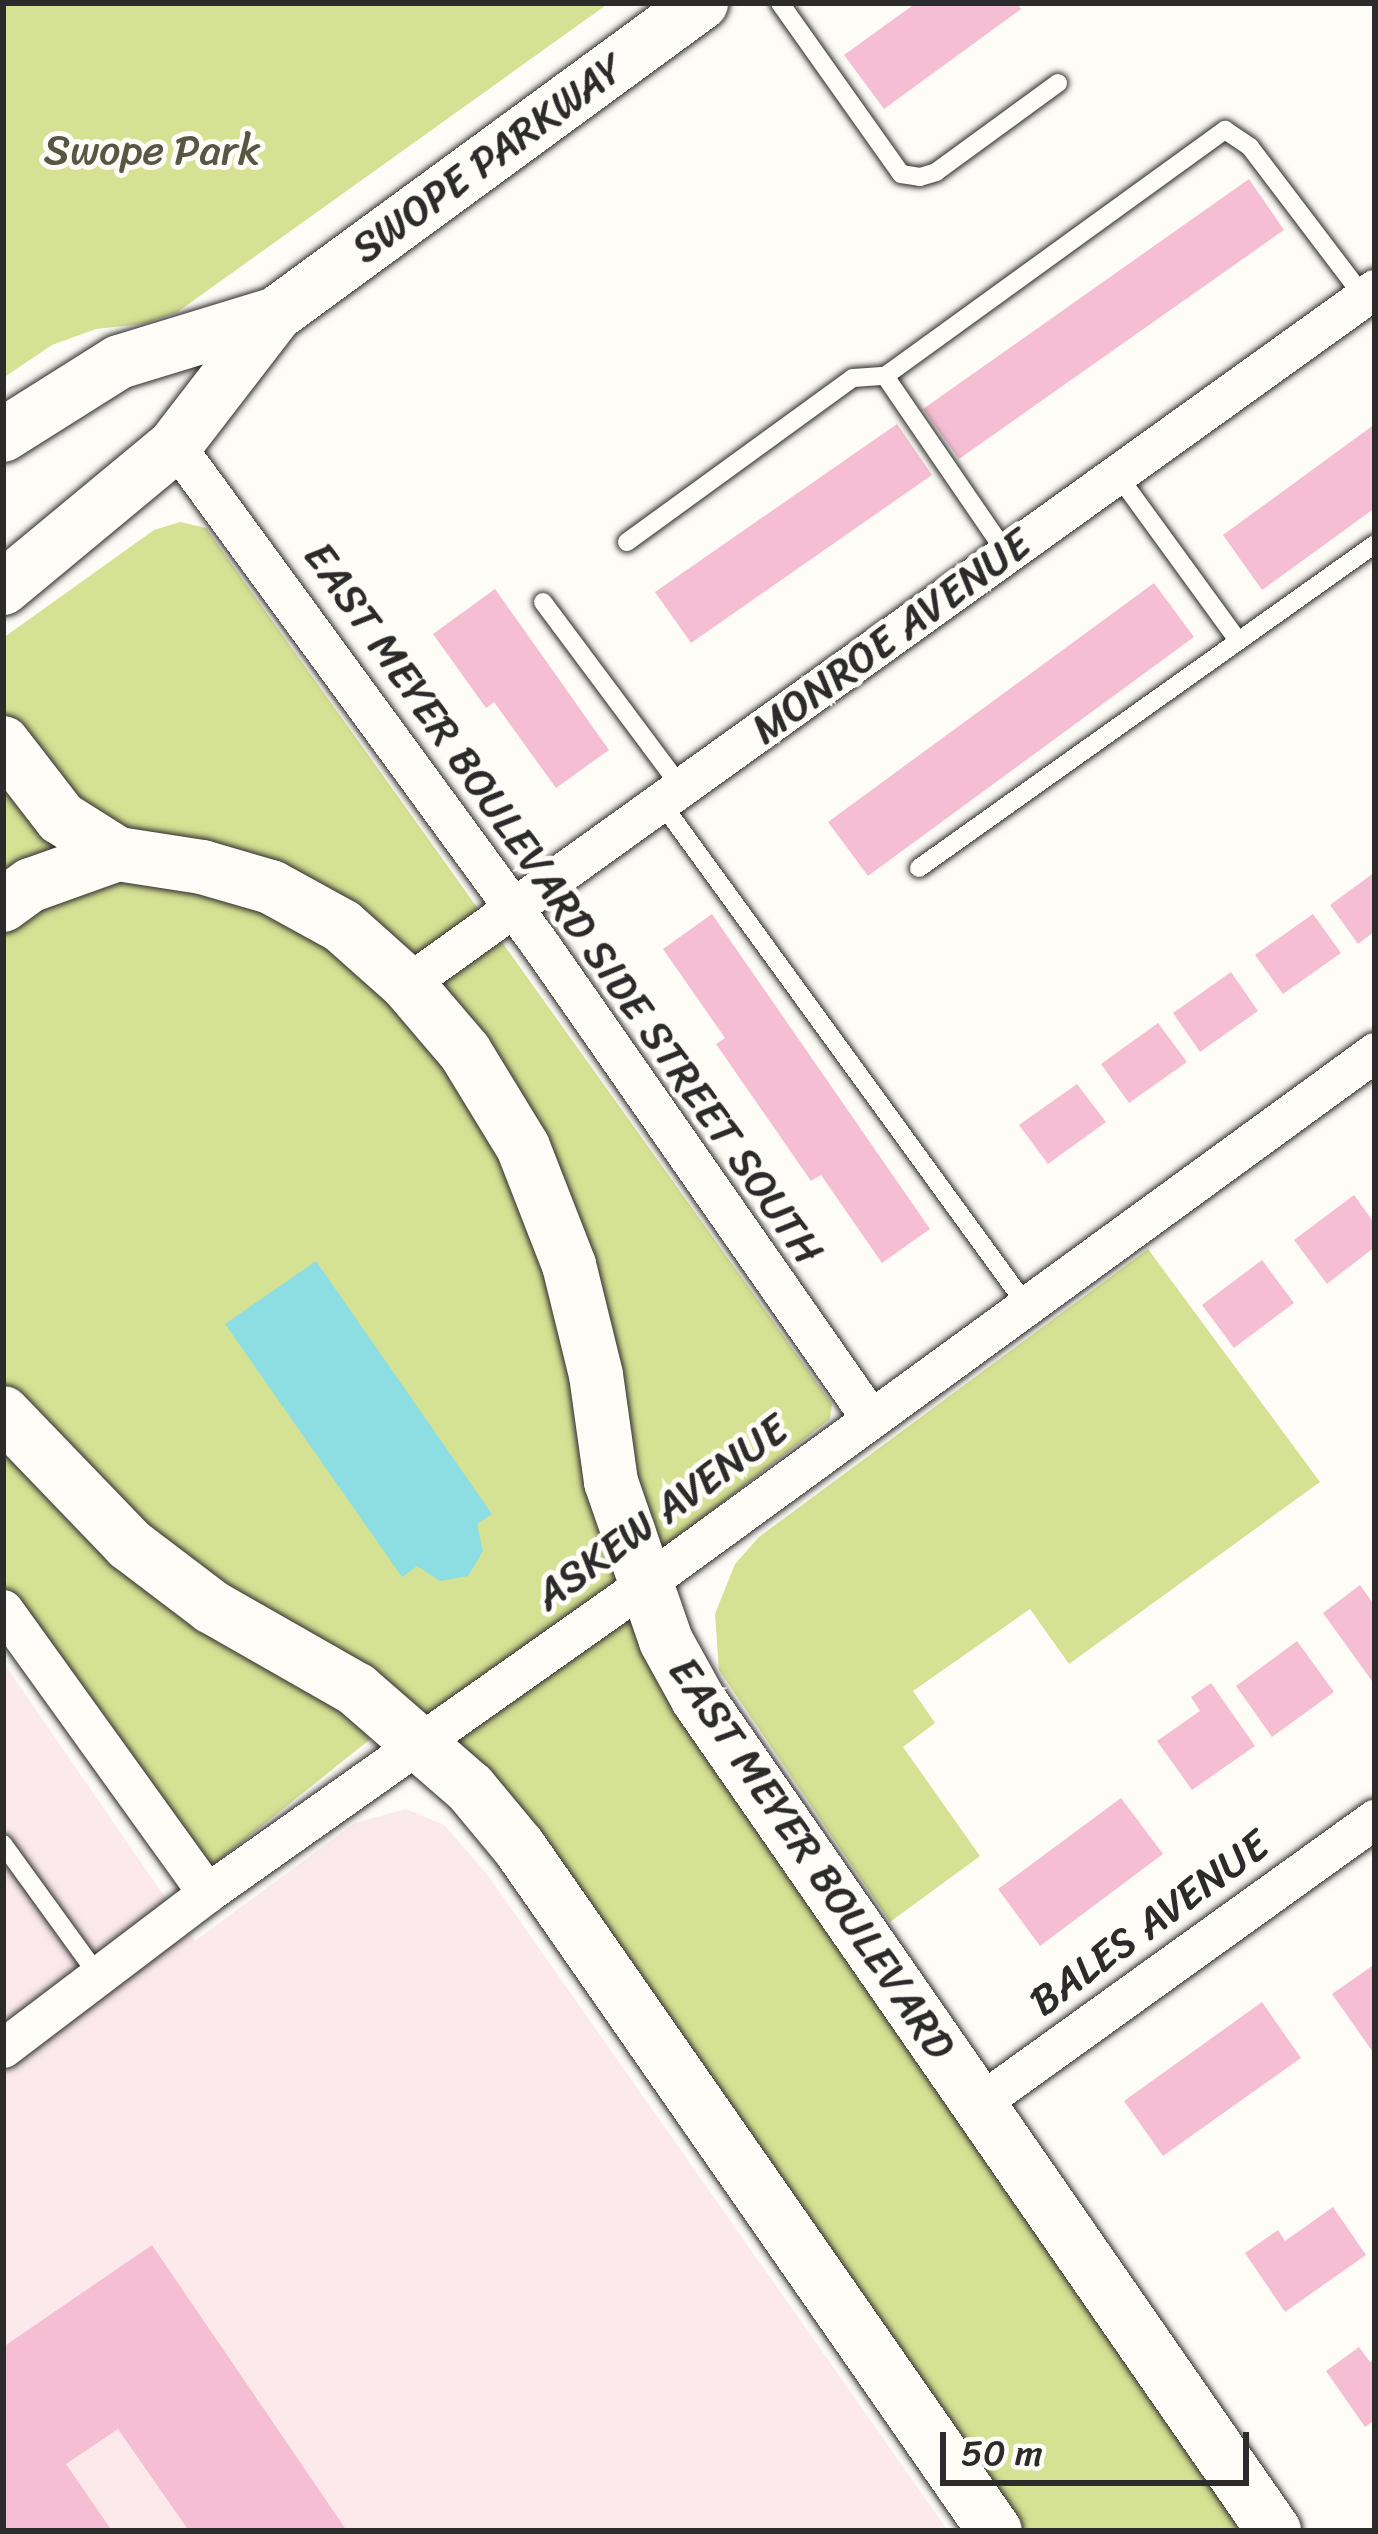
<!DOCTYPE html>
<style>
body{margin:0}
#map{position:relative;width:1378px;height:2534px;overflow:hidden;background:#fdfcf7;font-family:Sriracha,sans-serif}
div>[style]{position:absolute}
.built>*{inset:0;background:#fbe9ec}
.green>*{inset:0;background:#d5e193}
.water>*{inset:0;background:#8cdee2}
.building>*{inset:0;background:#f6bed2}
.roads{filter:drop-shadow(0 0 3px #2b2b2b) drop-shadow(0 0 3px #2b2b2b)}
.lane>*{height:18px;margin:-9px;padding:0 9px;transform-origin:9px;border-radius:9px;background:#fdfcf7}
.street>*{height:39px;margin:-19.5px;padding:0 19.5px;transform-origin:19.5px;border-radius:19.5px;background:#fdfcf7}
.secondary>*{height:54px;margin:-27px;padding:0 27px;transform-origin:27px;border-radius:27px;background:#fdfcf7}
span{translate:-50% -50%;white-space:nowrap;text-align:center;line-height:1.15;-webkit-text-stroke:10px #fdfcf7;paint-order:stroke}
.park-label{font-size:42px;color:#565845}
.street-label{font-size:42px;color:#2b2b2b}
.frame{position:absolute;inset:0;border:6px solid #2b2b2b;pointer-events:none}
.scale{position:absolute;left:940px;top:2432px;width:309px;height:54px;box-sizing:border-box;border:6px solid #2b2b2b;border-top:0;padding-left:15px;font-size:36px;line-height:42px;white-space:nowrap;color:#2b2b2b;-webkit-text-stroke:9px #fdfcf7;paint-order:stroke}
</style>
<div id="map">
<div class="built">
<i style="clip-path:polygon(3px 1662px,195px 1941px,355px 1823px,406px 1809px,444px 1825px,487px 1874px,948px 2531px,3px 2531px)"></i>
</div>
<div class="green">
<i style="clip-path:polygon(3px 3px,609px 3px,176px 313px,143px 324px,96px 329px,52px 345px,3px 378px)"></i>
<i style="clip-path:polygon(180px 522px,206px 528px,832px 1404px,830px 1419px,677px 1538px,645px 1655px,1243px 2531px,1019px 2531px,409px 1708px,207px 1870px,3px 1593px,3px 638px,154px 530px)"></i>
<i style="clip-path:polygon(1148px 1249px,1320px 1482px,1069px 1664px,1030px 1609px,913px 1691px,935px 1723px,903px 1747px,980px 1856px,890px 1922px,719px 1670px,715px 1614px,735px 1564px,759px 1537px)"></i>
</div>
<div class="water">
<i style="clip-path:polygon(316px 1261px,492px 1514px,477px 1524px,483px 1551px,468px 1576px,440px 1581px,417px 1566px,402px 1577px,225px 1324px)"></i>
</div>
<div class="building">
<i style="clip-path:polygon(916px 3px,1017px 3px,1021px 9px,884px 109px,844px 55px)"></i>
<i style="clip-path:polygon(1249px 179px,1284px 230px,959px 459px,923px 409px)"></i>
<i style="clip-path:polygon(897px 424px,932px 475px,691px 643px,655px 592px)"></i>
<i style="clip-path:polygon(1375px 424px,1375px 508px,1262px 590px,1223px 535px)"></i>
<i style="clip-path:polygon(1154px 583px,1194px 637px,868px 876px,828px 822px)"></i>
<i style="clip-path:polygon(495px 589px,609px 750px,556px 788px,494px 702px,486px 708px,433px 634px)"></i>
<i style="clip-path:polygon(1375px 872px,1375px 931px,1358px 944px,1330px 905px)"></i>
<i style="clip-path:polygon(712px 914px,930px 1229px,882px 1263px,821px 1175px,811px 1181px,716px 1044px,725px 1038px,663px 949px)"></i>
<i style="clip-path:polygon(1313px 914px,1341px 953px,1283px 994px,1255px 955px)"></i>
<i style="clip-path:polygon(1231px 972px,1258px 1011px,1200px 1052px,1173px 1013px)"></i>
<i style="clip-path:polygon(1158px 1023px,1187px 1062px,1129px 1103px,1101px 1064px)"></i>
<i style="clip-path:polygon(1077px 1084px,1106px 1122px,1048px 1164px,1019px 1125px)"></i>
<i style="clip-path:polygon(1354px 1195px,1375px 1224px,1375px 1247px,1327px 1284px,1294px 1240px)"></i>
<i style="clip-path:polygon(1262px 1260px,1294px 1303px,1234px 1348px,1202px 1305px)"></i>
<i style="clip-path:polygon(1360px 1585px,1375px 1606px,1372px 1681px,1323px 1613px)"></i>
<i style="clip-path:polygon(1297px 1641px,1334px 1692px,1272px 1737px,1236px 1686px)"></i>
<i style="clip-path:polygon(1211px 1683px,1255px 1746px,1192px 1790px,1157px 1741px,1200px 1711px,1191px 1697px)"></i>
<i style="clip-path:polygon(1121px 1798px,1163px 1854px,1040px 1946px,998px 1889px)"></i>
<i style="clip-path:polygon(1375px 1964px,1375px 2055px,1332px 1994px)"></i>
<i style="clip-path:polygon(1262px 2002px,1301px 2058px,1163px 2156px,1124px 2101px)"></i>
<i style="clip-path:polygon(1333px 2207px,1366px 2255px,1285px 2312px,1245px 2253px,1278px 2230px,1285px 2241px)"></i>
<i style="clip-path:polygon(152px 2245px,347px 2531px,189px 2531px,118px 2429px,66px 2464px,112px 2531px,3px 2531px,3px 2347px)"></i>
<i style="clip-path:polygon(1359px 2347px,1370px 2362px,1375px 2358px,1375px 2420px,1365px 2427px,1326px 2371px)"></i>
</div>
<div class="roads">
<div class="lane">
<i style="left:780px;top:3px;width:209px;rotate:54.7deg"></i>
<i style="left:901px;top:174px;width:19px;rotate:9deg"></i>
<i style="left:920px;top:177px;width:17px;rotate:-17deg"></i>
<i style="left:936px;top:172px;width:151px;rotate:-36.1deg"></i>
<i style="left:885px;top:376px;width:214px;rotate:55.6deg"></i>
<i style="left:1117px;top:474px;width:204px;rotate:54deg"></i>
<i style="left:627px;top:542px;width:279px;rotate:-36deg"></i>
<i style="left:853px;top:378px;width:32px;rotate:-4deg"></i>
<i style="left:885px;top:376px;width:420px;rotate:-35.9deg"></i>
<i style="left:1225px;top:130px;width:30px;rotate:34deg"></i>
<i style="left:1250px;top:147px;width:188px;rotate:52.8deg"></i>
<i style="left:543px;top:602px;width:231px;rotate:53.3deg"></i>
<i style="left:660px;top:801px;width:624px;rotate:53.99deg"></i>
<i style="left:919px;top:868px;width:559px;rotate:-35.39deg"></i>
<i style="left:3px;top:1844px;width:162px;rotate:54.1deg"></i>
</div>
<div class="street">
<i style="left:175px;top:445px;width:622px;rotate:53.83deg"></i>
<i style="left:542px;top:947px;width:575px;rotate:55.12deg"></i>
<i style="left:407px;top:984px;width:1192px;rotate:-35.68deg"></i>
<i style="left:3px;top:1609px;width:350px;rotate:54.3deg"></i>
<i style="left:3px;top:2048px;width:256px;rotate:-37.2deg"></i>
<i style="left:207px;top:1893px;width:537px;rotate:-35.23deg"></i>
<i style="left:646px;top:1583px;width:902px;rotate:-36.07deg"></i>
<i style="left:978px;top:2104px;width:489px;rotate:-35.7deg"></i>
</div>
<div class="secondary">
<i style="left:3px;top:435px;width:137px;rotate:-32.2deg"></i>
<i style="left:119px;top:362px;width:164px;rotate:-17deg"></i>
<i style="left:3px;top:588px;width:224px;rotate:-39.7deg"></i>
<i style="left:175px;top:445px;width:165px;rotate:-52.4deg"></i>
<i style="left:276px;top:314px;width:527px;rotate:-36.2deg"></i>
<i style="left:3px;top:743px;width:95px;rotate:52.3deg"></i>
<i style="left:61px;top:818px;width:67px;rotate:32.3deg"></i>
<i style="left:118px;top:854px;width:85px;rotate:8.8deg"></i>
<i style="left:202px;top:867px;width:72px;rotate:16.2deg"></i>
<i style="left:271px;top:887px;width:81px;rotate:28.8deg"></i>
<i style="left:342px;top:926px;width:87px;rotate:41.7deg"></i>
<i style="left:407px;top:984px;width:89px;rotate:49.5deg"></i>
<i style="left:465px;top:1052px;width:111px;rotate:58.6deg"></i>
<i style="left:523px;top:1147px;width:127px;rotate:68.7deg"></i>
<i style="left:569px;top:1265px;width:113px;rotate:76.2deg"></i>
<i style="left:596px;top:1375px;width:108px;rotate:82deg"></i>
<i style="left:611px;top:1482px;width:168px;rotate:70.9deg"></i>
<i style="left:666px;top:1641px;width:66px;rotate:61.1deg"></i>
<i style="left:698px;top:1699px;width:1012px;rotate:55.3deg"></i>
<i style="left:3px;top:905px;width:34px;rotate:-36deg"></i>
<i style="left:31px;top:885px;width:92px;rotate:-19.6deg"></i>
<i style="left:3px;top:1413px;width:182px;rotate:46.1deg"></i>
<i style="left:129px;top:1544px;width:104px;rotate:37.2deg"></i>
<i style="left:212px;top:1607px;width:166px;rotate:29.7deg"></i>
<i style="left:356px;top:1689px;width:151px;rotate:41deg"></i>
<i style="left:470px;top:1788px;width:77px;rotate:50.3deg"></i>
<i style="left:519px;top:1847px;width:833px;rotate:55.17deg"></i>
</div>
</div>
<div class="park-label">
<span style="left:152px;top:150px">Swope Park</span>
</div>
<div class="street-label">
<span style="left:488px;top:158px;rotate:-36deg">SWOPE PARKWAY</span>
<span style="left:891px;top:636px;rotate:-36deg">MONROE AVENUE</span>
<span style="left:564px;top:903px;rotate:55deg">EAST MEYER BOULEVARD SIDE STREET SOUTH</span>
<span style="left:661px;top:1512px;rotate:-36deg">ASKEW AVENUE</span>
<span style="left:812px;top:1858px;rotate:56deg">EAST MEYER BOULEVARD</span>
<span style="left:1149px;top:1923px;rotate:-36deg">BALES AVENUE</span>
</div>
<div class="frame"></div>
<div class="scale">50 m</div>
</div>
